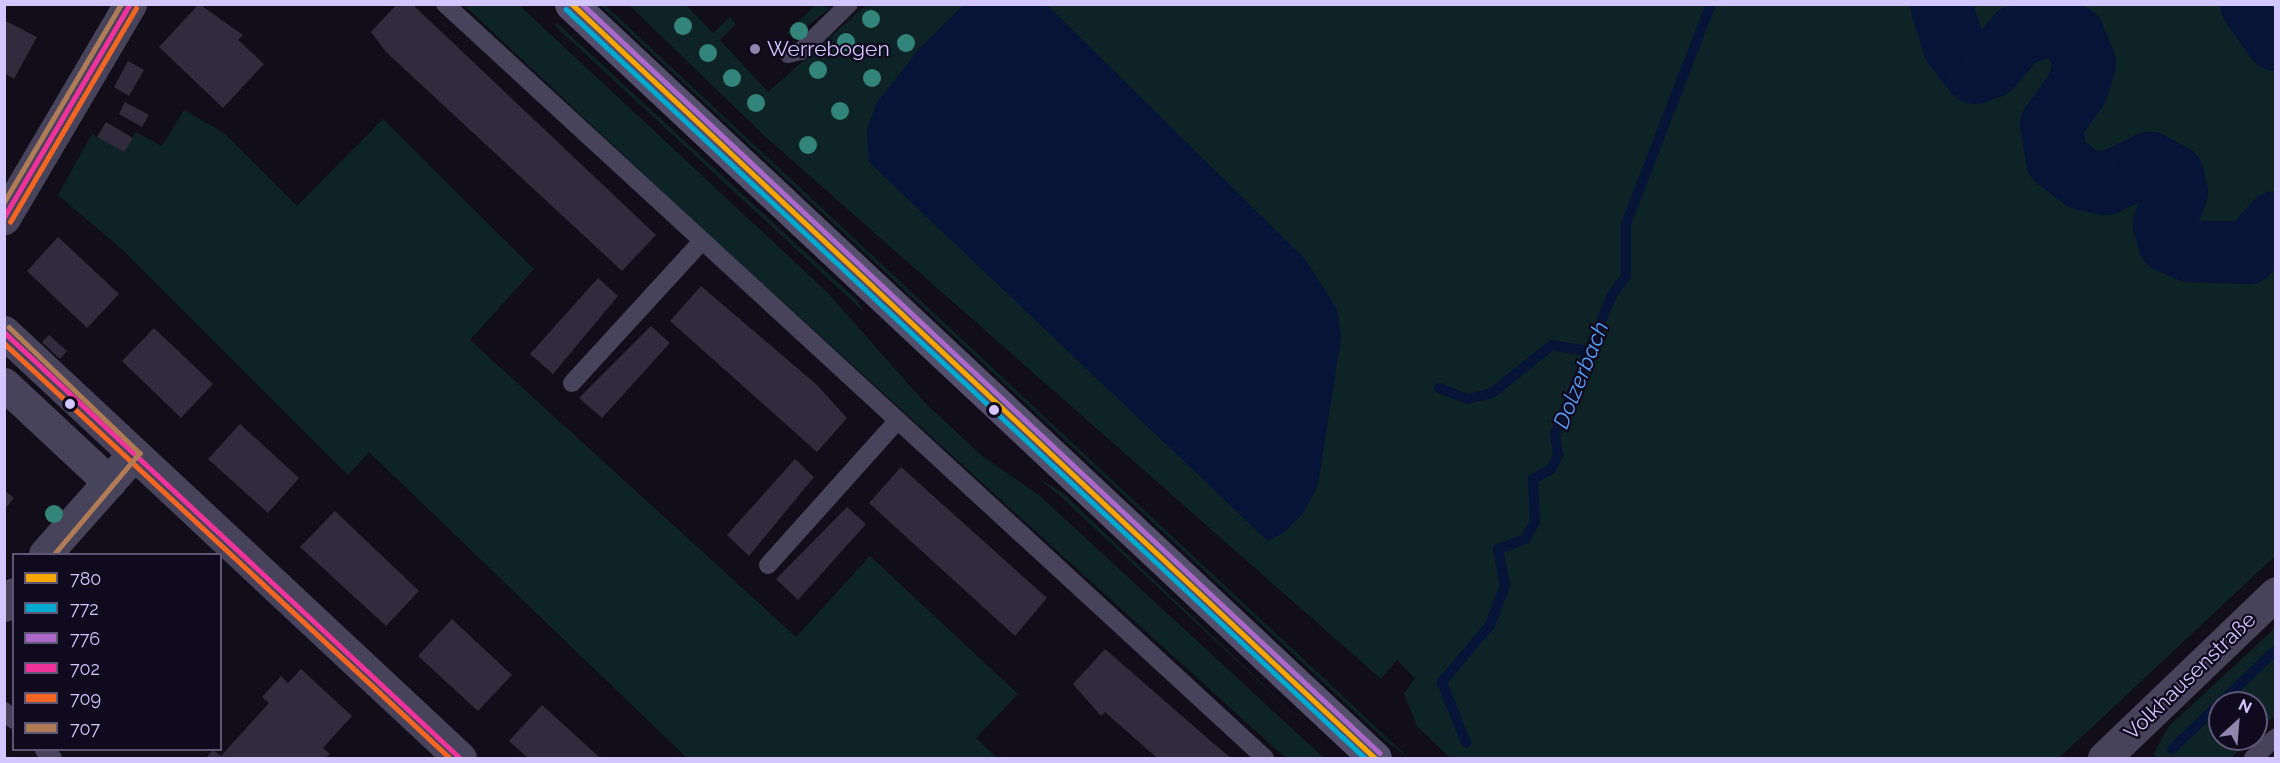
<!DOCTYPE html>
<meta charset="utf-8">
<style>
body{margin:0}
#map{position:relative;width:2280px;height:763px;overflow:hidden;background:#110e19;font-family:Raleway,sans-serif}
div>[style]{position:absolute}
.green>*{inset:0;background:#0e2325}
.water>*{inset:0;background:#071337}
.stream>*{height:10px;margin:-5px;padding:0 5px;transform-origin:5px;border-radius:5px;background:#071337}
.river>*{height:62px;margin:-31px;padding:0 31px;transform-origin:31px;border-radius:31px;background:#071337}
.building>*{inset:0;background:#302b3d}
.service>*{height:18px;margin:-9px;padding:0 9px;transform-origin:9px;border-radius:9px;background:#46435a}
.minor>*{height:33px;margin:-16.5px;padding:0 16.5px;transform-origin:16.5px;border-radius:16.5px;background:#46435a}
.secondary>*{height:33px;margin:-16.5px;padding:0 16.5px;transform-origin:16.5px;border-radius:16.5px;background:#534f6d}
.bus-1>*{height:4.5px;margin:-2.25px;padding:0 2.25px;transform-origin:2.25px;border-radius:2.25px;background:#f7a600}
.bus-2>*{height:4.5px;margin:-2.25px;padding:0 2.25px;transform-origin:2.25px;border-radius:2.25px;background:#00a9ce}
.bus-3>*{height:4.5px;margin:-2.25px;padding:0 2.25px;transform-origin:2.25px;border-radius:2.25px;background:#ac68c9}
.bus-4>*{height:4.5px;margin:-2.25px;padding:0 2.25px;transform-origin:2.25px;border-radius:2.25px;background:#ef339a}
.bus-5>*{height:4.5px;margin:-2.25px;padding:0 2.25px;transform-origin:2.25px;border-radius:2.25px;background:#f26522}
.bus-6>*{height:4.5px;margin:-2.25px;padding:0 2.25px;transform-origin:2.25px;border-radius:2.25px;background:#b07c57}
.trees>*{width:18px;height:18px;margin:-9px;border-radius:50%;background:#33847b}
.dots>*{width:16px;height:16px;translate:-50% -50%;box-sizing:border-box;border:3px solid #0f0a1d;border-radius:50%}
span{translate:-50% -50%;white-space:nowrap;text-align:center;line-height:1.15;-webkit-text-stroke:4.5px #0f0a1d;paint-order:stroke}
.poi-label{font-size:21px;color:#d2c7ff}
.left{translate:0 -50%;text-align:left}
.street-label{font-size:21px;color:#d2c7ff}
.water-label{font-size:22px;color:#55a0ff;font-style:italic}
.frame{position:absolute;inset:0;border:6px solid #d2c7ff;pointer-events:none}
.legend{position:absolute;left:12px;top:553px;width:210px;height:198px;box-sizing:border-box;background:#0f0a1d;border:2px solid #5d5677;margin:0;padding:8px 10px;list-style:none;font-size:18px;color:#d2c7ff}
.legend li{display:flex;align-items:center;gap:12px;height:30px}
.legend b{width:30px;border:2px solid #5d5677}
.north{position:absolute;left:2208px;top:691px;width:60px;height:60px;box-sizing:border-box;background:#0f0a1d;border:2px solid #5d5677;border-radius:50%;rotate:26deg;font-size:16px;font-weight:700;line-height:24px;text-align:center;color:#d2c7ff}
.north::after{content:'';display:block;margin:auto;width:21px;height:27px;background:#8e86ae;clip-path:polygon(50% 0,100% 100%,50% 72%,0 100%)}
</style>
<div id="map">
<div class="green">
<i style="clip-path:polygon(817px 4px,830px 8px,793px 38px,787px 32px)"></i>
<i style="clip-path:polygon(464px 5px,519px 5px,827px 292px,926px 404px,981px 455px,1039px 495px,1324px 758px,1287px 758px,1279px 752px,698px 225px)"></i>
<i style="clip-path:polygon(600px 5px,605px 5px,1409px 758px,1386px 741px)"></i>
<i style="clip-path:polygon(629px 5px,686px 5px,713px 33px,730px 17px,736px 24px,720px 40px,768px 92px,866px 5px,2275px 5px,2275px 556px,2059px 758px,1450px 758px,1417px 726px,1404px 694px,1415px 678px,1397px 660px,1381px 679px,768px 139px)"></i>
<i style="clip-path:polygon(556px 22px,858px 301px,863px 311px,555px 26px)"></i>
<i style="clip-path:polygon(184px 110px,224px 133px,297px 206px,383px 119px,534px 269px,470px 340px,796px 637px,870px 556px,1018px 694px,976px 738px,997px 758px,687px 758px,369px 452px,348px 475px,125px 252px,58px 195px,92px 134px,124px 152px,136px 132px,162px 146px)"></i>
<i style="clip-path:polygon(1037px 477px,1063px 493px,1311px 730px,1060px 496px)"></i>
<i style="clip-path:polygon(2275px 628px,2275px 715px,2256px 734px,2256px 703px,2220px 703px,2220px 739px,2251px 739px,2231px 758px,2157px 758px,2154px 753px,2169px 726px)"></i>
</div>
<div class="water">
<i style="clip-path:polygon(964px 5px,1047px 5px,1305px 259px,1337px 309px,1341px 337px,1318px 485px,1302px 515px,1283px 533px,1268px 541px,869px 162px,867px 130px,876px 104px,919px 49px)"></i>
</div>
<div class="stream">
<i style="left:1439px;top:388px;width:31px;rotate:21deg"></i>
<i style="left:1468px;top:399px;width:25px;rotate:-14deg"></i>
<i style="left:1492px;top:393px;width:77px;rotate:-38.7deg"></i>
<i style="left:1552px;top:345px;width:41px;rotate:9.9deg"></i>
<i style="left:1466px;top:743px;width:66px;rotate:-111.5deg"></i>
<i style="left:1442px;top:682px;width:75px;rotate:-49.9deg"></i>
<i style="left:1490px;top:625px;width:43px;rotate:-69.4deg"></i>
<i style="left:1505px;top:585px;width:37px;rotate:-101deg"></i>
<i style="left:1498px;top:549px;width:29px;rotate:-20deg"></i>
<i style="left:1525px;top:539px;width:20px;rotate:-60deg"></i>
<i style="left:1535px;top:522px;width:43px;rotate:-92.7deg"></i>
<i style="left:1533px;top:479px;width:21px;rotate:-29deg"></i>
<i style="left:1551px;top:469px;width:16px;rotate:-63deg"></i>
<i style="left:1558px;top:455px;width:21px;rotate:-98deg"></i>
<i style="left:1555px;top:434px;width:150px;rotate:-67.7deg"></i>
<i style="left:1612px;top:295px;width:24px;rotate:-54deg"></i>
<i style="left:1626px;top:276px;width:52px;rotate:-90deg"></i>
<i style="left:1626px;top:224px;width:236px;rotate:-68.9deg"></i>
<i style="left:2172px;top:749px;width:144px;rotate:-43.6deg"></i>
</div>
<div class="river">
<i style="left:1941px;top:4px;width:44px;rotate:72.8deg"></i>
<i style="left:1954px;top:46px;width:34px;rotate:52deg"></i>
<i style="left:1975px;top:73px;width:17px;rotate:-21deg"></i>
<i style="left:1991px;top:67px;width:42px;rotate:-49.8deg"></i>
<i style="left:2018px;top:35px;width:34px;rotate:-17deg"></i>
<i style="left:2050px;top:25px;width:26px;rotate:25deg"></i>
<i style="left:2074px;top:36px;width:29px;rotate:68deg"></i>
<i style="left:2085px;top:63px;width:27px;rotate:107deg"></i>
<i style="left:2077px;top:89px;width:44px;rotate:125.8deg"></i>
<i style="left:2051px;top:125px;width:35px;rotate:80deg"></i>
<i style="left:2057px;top:159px;width:33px;rotate:38deg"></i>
<i style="left:2083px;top:179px;width:23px;rotate:13deg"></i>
<i style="left:2105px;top:184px;width:50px;rotate:-25deg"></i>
<i style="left:2150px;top:163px;width:26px;rotate:28deg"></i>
<i style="left:2173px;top:175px;width:18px;rotate:77deg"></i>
<i style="left:2177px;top:193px;width:34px;rotate:113deg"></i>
<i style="left:2164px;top:224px;width:19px;rotate:74deg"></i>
<i style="left:2169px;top:242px;width:23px;rotate:23deg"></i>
<i style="left:2190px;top:251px;width:58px;rotate:2deg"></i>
<i style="left:2248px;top:253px;width:42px;rotate:-47.9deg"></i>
<i style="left:2251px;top:4px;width:44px;rotate:55.2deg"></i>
</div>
<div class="building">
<i style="clip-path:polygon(199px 4px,243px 35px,238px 40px,264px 64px,223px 108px,159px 47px)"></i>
<i style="clip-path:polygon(397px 4px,412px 4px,656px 235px,622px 271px,386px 52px,371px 32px)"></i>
<i style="clip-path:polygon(4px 20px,37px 37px,14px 79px,4px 73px)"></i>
<i style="clip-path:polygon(128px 61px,144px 70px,129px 96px,114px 87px)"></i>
<i style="clip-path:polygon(125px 102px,149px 115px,142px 127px,119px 114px)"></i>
<i style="clip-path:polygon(106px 122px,133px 138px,124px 152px,97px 137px)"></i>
<i style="clip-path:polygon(58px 237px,119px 294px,87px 328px,27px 271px)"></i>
<i style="clip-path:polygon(598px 278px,618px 296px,553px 374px,530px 354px)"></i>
<i style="clip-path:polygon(701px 286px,817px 385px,847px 418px,817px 452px,670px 321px)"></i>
<i style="clip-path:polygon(651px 326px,670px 343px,602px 418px,579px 398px)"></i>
<i style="clip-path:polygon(154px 328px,213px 384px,181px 418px,122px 361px)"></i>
<i style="clip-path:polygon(49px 335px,67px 351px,60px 359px,42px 342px)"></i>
<i style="clip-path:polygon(240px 424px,299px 478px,268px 513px,208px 459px)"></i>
<i style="clip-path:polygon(795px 459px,814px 477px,749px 556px,727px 535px)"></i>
<i style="clip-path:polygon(901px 467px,1047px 598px,1015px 636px,869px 503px)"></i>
<i style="clip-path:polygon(4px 490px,14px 498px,4px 510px)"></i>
<i style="clip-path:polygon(847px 507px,866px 524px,798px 600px,776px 579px)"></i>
<i style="clip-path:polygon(335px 511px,419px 591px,386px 626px,300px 547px)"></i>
<i style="clip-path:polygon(452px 619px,512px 675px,478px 711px,418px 656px)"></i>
<i style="clip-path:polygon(1105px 649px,1213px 743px,1231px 758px,1157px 758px,1105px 712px,1101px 716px,1073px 684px)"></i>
<i style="clip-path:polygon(301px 669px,352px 716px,323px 748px,330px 754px,325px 758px,206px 758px,213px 750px,221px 756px,269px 703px,262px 697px,281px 676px,288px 683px)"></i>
<i style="clip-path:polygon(542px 705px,586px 745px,600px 758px,528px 758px,509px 741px)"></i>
</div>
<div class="service">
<i style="left:445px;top:4px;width:1114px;rotate:42.6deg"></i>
<i style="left:788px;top:54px;width:13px;rotate:-13deg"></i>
<i style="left:801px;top:51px;width:67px;rotate:-44.4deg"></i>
<i style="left:572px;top:383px;width:191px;rotate:-47.5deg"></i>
<i style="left:768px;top:565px;width:193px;rotate:-48.1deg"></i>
<i style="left:4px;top:711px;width:13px;rotate:42deg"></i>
<i style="left:44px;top:750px;width:12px;rotate:42deg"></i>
<i style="left:2253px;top:758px;width:31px;rotate:-42deg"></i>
</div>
<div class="minor">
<i style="left:4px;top:218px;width:248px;rotate:-59.5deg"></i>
<i style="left:4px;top:332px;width:624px;rotate:43.05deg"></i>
<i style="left:4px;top:384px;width:144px;rotate:43deg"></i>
<i style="left:45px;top:554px;width:119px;rotate:-48.4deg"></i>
<i style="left:4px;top:605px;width:15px;rotate:-48deg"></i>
<i style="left:2104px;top:758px;width:238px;rotate:-43.8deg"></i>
</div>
<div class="secondary">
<i style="left:571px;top:4px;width:1102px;rotate:43.16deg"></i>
</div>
<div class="bus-1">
<i style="left:572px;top:4px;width:1102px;rotate:43.2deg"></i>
</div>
<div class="bus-2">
<i style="left:566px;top:9px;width:1095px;rotate:43.15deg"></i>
</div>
<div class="bus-3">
<i style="left:582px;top:4px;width:1094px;rotate:43.19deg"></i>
</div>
<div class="bus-4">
<i style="left:4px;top:217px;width:247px;rotate:-59.4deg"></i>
<i style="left:4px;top:332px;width:624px;rotate:43.05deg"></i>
</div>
<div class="bus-5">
<i style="left:10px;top:222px;width:248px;rotate:-59.5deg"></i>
<i style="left:4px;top:343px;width:609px;rotate:42.94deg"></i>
</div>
<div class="bus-6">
<i style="left:4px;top:202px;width:230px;rotate:-59.4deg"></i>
<i style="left:9px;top:327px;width:182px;rotate:43.9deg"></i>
<i style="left:140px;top:453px;width:132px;rotate:130.1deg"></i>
</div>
<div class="trees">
<i style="left:871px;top:19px"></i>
<i style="left:683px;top:26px"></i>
<i style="left:799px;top:31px"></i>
<i style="left:846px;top:42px"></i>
<i style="left:906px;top:43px"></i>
<i style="left:708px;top:53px"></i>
<i style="left:818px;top:70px"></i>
<i style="left:732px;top:78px"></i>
<i style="left:872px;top:78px"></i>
<i style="left:756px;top:103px"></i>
<i style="left:840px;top:111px"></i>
<i style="left:808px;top:145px"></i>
<i style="left:54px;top:514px"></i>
</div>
<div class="dots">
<i style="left:755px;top:49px;background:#8e86ae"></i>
<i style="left:70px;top:404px;background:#d2c7ff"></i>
<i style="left:994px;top:410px;background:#d2c7ff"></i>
</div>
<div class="poi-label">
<span class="left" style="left:767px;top:49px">Werrebogen</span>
</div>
<div class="street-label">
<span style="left:2190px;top:676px;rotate:-44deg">Volkhausenstraße</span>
</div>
<div class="water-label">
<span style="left:1581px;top:375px;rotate:-68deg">Dolzerbach</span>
</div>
<div class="frame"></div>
<ul class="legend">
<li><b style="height:8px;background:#f7a600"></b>780</li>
<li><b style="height:8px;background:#00a9ce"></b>772</li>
<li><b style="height:8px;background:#ac68c9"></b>776</li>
<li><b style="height:8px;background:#ef339a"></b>702</li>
<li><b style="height:8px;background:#f26522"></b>709</li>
<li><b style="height:8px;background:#b07c57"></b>707</li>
</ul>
<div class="north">N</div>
</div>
